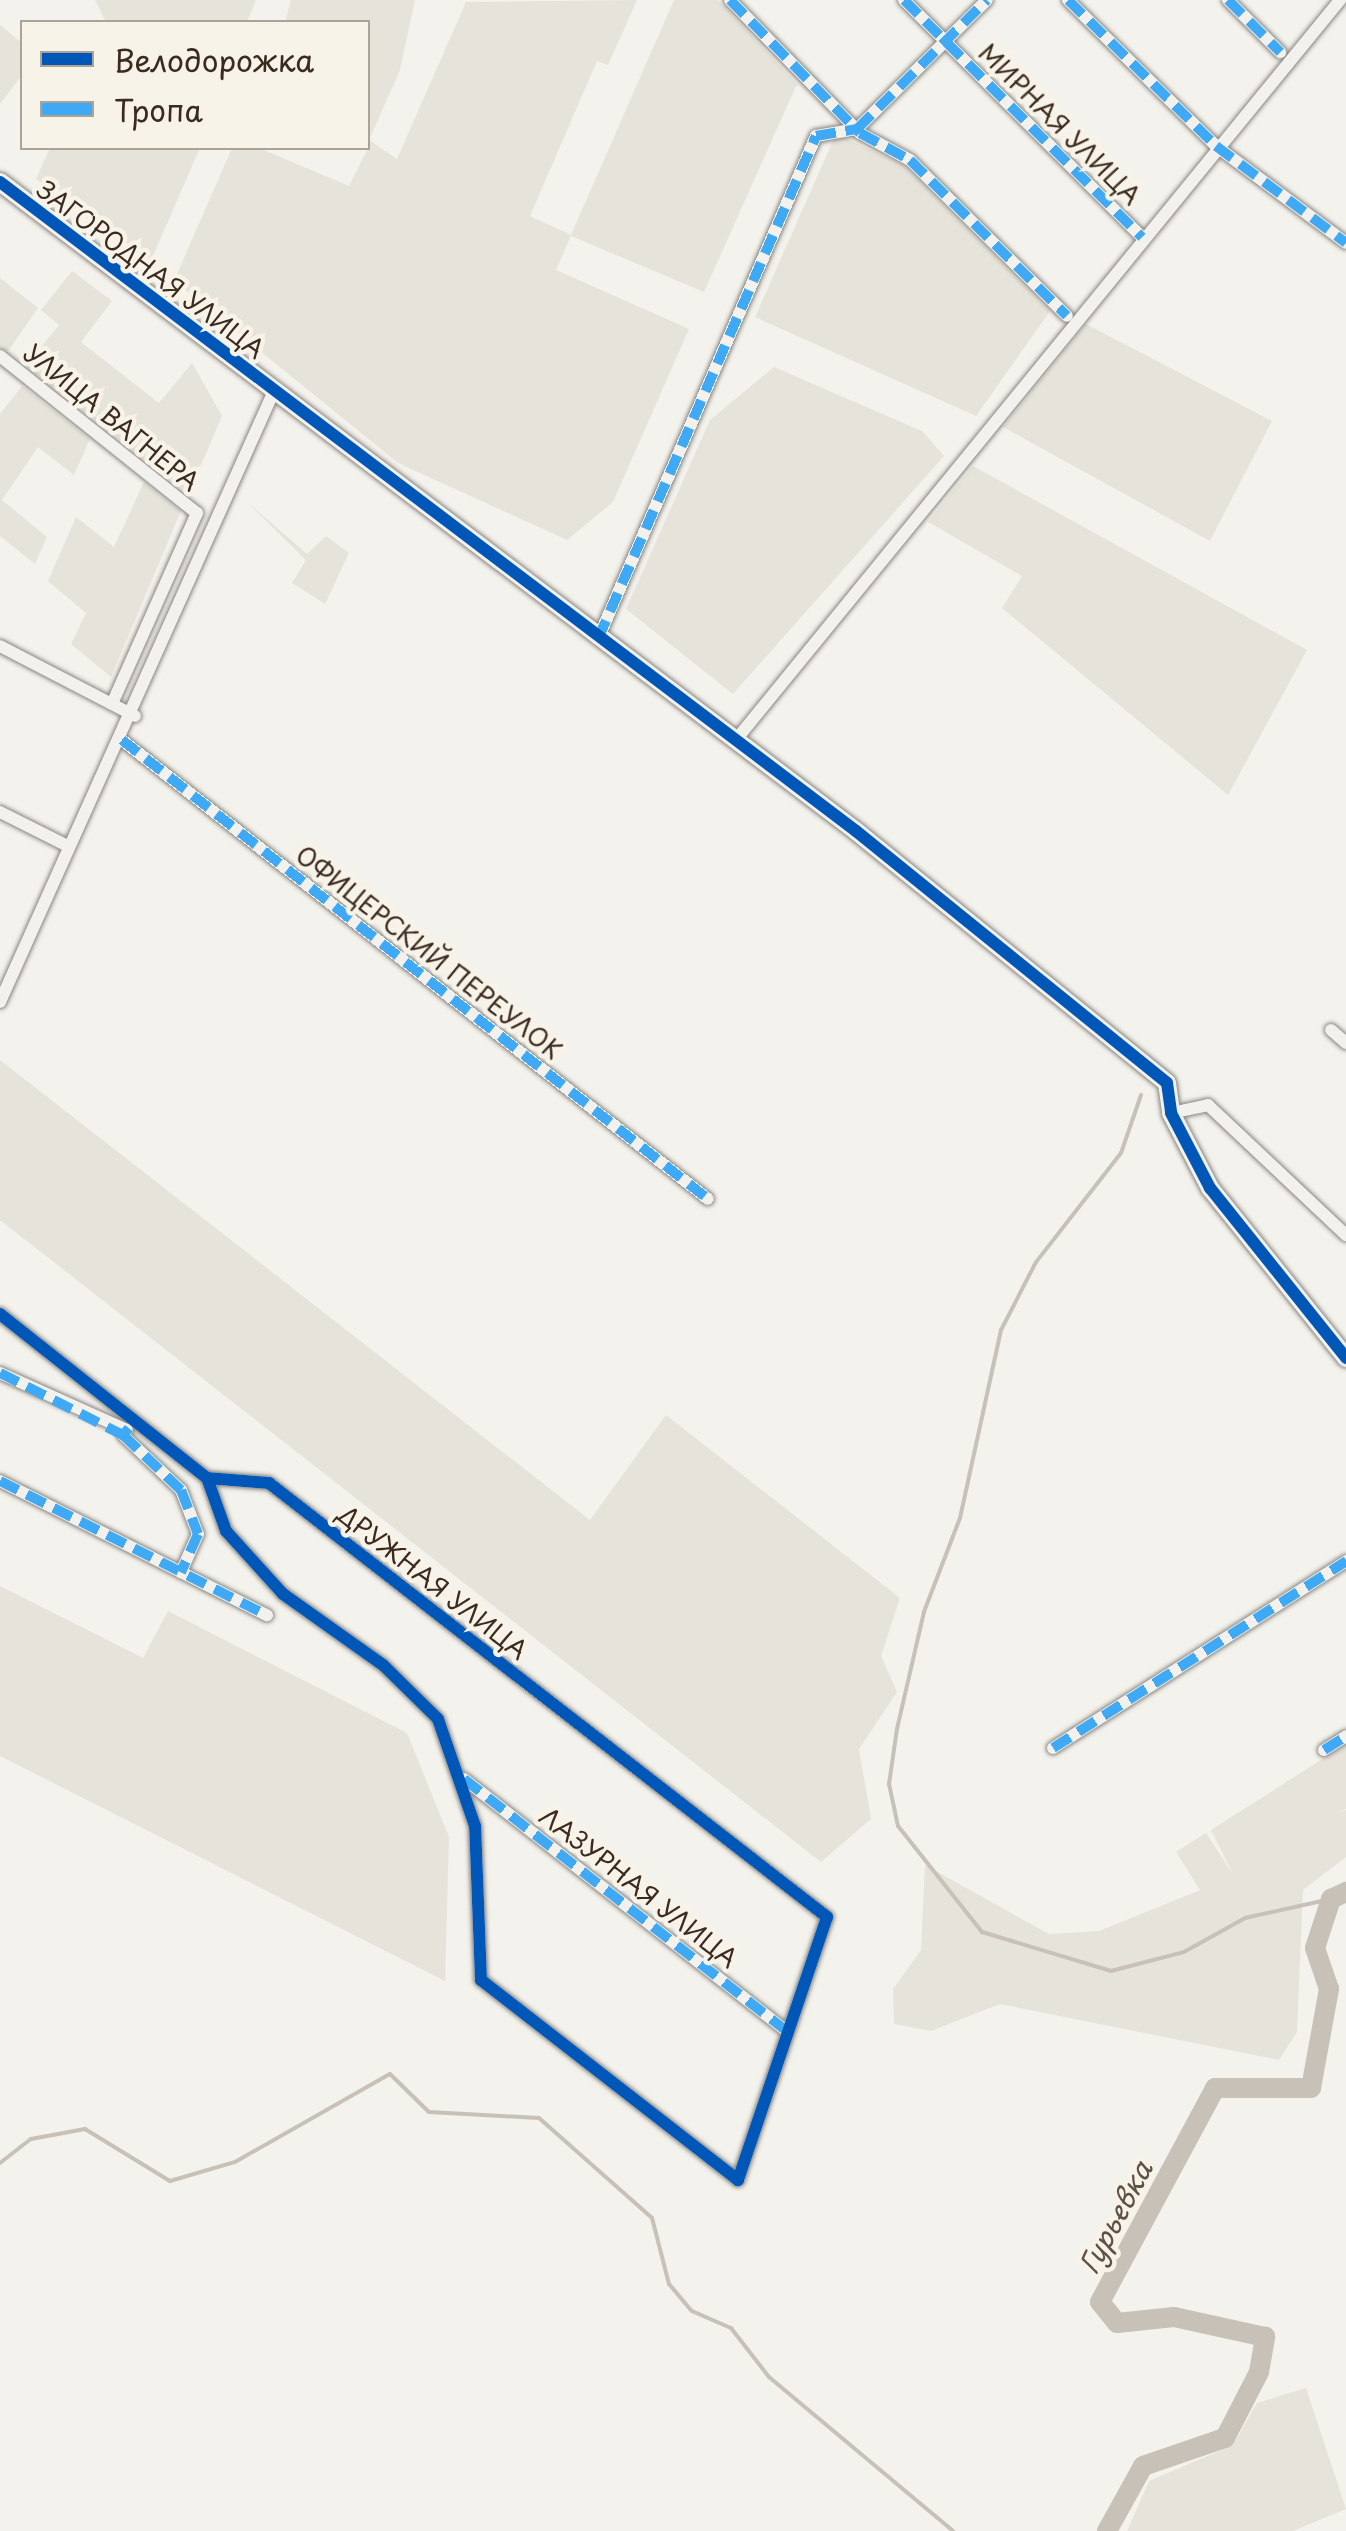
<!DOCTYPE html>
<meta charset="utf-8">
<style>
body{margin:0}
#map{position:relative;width:1346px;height:2531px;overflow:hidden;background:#f4f2ec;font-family:"Playpen Sans",sans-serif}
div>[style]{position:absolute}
.green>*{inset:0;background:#e6e3da}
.stream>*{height:4px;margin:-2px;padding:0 2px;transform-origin:2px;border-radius:2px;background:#c7c1b7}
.river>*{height:20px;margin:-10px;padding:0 10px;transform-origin:10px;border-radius:10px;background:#c7c1b7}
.roads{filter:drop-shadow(0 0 2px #898580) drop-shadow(0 0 2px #898580)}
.street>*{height:12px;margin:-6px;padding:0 6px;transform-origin:6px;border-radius:6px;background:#f2f1ed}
.secondary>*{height:18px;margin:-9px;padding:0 9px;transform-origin:9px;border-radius:9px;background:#f2f1ed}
.quiet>*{height:10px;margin-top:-5px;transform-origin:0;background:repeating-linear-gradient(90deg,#3fa9f5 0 20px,transparent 0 30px)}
.cycleway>*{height:12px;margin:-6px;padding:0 6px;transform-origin:6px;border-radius:6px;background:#0057b8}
span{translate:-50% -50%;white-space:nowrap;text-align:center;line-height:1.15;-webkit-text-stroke:9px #f7f3e8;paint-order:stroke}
.street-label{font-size:25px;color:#3b2a1e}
.water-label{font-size:28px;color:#5f5145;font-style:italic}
.legend{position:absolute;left:20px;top:20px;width:350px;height:130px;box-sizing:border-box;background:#f7f3e8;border:2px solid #aca397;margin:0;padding:12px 18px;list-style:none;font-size:30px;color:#3b2a1e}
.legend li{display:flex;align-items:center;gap:20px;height:50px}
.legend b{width:50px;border:2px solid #aca397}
</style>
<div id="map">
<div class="green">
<i style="clip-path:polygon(95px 0,256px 0,247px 22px,106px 22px)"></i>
<i style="clip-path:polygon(291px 0,415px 0,400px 70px,369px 140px,397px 159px,466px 2px,637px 0,608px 65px,597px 61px,530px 216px,571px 235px,674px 0,718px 0,797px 84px,704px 292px,571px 236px,556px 270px,689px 329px,613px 502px,567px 540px,398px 463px,174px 281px,232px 148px,259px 148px,349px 186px,368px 148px,368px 22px,285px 22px)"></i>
<i style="clip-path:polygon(0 25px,22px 43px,22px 75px,0 104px)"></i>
<i style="clip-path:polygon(836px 134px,903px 165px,1050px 311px,976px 416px,755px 317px)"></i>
<i style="clip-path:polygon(50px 148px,200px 148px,149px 265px,36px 179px)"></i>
<i style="clip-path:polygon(72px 271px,112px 301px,81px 342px,159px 403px,192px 363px,222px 416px,189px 493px,26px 366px,59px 325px,41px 310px)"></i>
<i style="clip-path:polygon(0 278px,38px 308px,8px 351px,0 350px)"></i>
<i style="clip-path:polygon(1086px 324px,1272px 421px,1210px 541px,1003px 427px)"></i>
<i style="clip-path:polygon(774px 367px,922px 431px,944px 456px,733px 694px,626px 609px,710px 420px)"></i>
<i style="clip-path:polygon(22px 386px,90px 439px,74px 475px,38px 447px,2px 500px,47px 537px,35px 564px,0 536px,0 414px)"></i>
<i style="clip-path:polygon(973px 466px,1307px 650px,1228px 795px,1002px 608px,1022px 576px,928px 522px)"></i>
<i style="clip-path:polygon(144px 482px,181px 511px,111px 677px,71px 644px,86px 613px,48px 581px,76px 517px,114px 547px)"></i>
<i style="clip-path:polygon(247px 502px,307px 554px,326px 536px,349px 553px,325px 604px,292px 583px,306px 560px)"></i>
<i style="clip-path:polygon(0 1060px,590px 1520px,666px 1415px,900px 1598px,881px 1656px,897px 1692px,859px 1749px,871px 1819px,821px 1862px,0 1220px)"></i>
<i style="clip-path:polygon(0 1586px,143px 1658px,168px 1611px,407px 1733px,449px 1837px,445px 1981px,0 1756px)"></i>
<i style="clip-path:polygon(1346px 1744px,1346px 1809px,1332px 1815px,1346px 1810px,1346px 1857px,1303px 1890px,1297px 2032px,1279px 2060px,1000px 2004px,931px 2031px,894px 2024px,893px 1989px,921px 1950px,925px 1865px,1049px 1934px,1099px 1931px,1225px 1880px,1200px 1890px,1176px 1852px,1206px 1833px,1233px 1874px,1211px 1830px)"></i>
<i style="clip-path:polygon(1306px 2388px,1346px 2509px,1293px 2531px,1127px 2531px,1149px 2481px,1233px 2445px,1257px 2403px)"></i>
</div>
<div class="stream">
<i style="left:1141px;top:1095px;width:61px;rotate:109deg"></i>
<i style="left:1121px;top:1153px;width:138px;rotate:127.9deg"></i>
<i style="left:1036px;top:1262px;width:76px;rotate:117.2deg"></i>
<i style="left:1001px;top:1330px;width:192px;rotate:102.3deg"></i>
<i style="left:960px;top:1518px;width:101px;rotate:111deg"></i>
<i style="left:924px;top:1612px;width:120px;rotate:103deg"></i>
<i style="left:897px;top:1729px;width:56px;rotate:98.3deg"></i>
<i style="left:889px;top:1784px;width:43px;rotate:77.9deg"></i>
<i style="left:898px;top:1826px;width:135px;rotate:51.6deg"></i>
<i style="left:982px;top:1932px;width:135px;rotate:16.8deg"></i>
<i style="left:1111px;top:1971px;width:75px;rotate:-14.6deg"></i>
<i style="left:1184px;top:1952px;width:70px;rotate:-29.1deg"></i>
<i style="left:1245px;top:1918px;width:88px;rotate:-12.5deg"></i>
<i style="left:0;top:2163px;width:39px;rotate:-38deg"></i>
<i style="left:31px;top:2139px;width:55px;rotate:-10.5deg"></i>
<i style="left:85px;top:2129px;width:100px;rotate:31.5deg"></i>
<i style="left:170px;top:2181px;width:68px;rotate:-16.3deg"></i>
<i style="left:235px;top:2162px;width:178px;rotate:-29.6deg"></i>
<i style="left:390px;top:2074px;width:54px;rotate:44.3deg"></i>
<i style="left:429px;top:2112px;width:110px;rotate:3.1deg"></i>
<i style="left:539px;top:2118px;width:151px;rotate:41.5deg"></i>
<i style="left:652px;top:2218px;width:68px;rotate:75.6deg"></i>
<i style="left:669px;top:2284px;width:35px;rotate:50deg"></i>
<i style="left:692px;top:2311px;width:43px;rotate:23.6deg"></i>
<i style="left:731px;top:2328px;width:62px;rotate:52.2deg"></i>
<i style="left:769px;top:2377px;width:240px;rotate:39.9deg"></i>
</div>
<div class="river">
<i style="left:1107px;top:2531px;width:74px;rotate:-61deg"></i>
<i style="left:1143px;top:2466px;width:87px;rotate:-18.9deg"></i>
<i style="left:1225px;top:2438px;width:74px;rotate:-62.7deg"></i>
<i style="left:1259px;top:2372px;width:36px;rotate:-80deg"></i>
<i style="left:1265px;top:2337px;width:93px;rotate:-167.6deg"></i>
<i style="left:1174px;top:2317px;width:57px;rotate:174deg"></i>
<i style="left:1117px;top:2323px;width:27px;rotate:-129deg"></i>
<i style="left:1100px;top:2302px;width:243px;rotate:-61.7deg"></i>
<i style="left:1215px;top:2088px;width:96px"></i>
<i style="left:1311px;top:2088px;width:101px;rotate:-79.7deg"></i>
<i style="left:1329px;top:1989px;width:43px;rotate:-108.9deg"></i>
<i style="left:1315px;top:1948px;width:52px;rotate:-71.9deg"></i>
<i style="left:1331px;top:1899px;width:17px;rotate:-25deg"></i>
</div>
<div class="roads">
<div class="street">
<i style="left:730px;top:0;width:186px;rotate:45.7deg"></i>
<i style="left:860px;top:133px;width:57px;rotate:28.4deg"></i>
<i style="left:910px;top:160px;width:221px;rotate:44.8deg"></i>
<i style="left:904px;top:0;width:336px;rotate:44.9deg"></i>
<i style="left:1068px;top:0;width:208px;rotate:44.6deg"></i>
<i style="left:1216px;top:146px;width:162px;rotate:36.7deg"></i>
<i style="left:1228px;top:0;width:74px;rotate:45deg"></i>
<i style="left:0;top:356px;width:252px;rotate:38.6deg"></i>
<i style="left:197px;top:513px;width:209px;rotate:114deg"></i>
<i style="left:598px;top:639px;width:548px;rotate:-66.57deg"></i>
<i style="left:816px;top:136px;width:42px;rotate:-9.7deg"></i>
<i style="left:857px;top:129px;width:183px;rotate:-44.8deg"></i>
<i style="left:0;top:646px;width:152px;rotate:27.4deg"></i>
<i style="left:122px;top:740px;width:744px;rotate:38.07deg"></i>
<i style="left:735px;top:741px;width:957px;rotate:-50.77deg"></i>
<i style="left:0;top:812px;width:76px;rotate:26.6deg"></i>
<i style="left:0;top:1002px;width:670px;rotate:-65.85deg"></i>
<i style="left:1331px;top:1030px;width:20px;rotate:41deg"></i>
<i style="left:1171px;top:1113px;width:38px;rotate:-12deg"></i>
<i style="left:1208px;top:1105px;width:190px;rotate:43.3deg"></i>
<i style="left:0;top:1314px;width:264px;rotate:38.4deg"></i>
<i style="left:207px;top:1478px;width:62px;rotate:4.6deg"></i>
<i style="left:269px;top:1483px;width:707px;rotate:37.87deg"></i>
<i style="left:827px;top:1917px;width:278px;rotate:108.7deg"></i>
<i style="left:738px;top:2180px;width:326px;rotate:-142.1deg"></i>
<i style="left:481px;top:1980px;width:154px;rotate:-92.2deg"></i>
<i style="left:475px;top:1826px;width:113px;rotate:-109.1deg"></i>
<i style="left:438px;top:1719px;width:77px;rotate:-135.5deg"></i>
<i style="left:383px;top:1665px;width:123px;rotate:-144.6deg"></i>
<i style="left:283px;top:1594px;width:85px;rotate:-132.1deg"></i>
<i style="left:226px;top:1531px;width:56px;rotate:-109.7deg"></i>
<i style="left:0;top:1373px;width:139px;rotate:24.2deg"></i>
<i style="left:123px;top:1435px;width:80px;rotate:43.5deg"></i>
<i style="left:181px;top:1490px;width:47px;rotate:68.9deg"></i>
<i style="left:198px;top:1534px;width:42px;rotate:114.1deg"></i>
<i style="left:0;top:1481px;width:299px;rotate:26.7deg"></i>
<i style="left:1053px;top:1748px;width:348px;rotate:-32.5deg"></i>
<i style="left:1324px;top:1750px;width:26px;rotate:-32deg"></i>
<i style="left:464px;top:1779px;width:410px;rotate:38deg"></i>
</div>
<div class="secondary">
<i style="left:0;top:182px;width:1074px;rotate:37.17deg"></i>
<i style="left:856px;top:831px;width:400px;rotate:39deg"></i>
<i style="left:1167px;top:1083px;width:30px;rotate:82deg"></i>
<i style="left:1171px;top:1113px;width:85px;rotate:62.5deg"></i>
<i style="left:1210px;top:1188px;width:218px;rotate:51.3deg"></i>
</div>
</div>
<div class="quiet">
<i style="left:730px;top:0;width:186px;rotate:45.7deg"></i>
<i style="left:860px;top:133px;width:57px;rotate:28.4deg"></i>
<i style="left:910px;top:160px;width:221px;rotate:44.8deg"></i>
<i style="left:904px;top:0;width:336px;rotate:44.9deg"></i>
<i style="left:1068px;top:0;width:208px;rotate:44.6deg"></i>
<i style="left:1216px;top:146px;width:162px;rotate:36.7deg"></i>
<i style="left:1228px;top:0;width:74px;rotate:45deg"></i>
<i style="left:598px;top:639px;width:548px;rotate:-66.57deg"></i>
<i style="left:816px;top:136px;width:42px;rotate:-9.7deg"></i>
<i style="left:857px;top:129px;width:183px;rotate:-44.8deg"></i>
<i style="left:122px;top:740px;width:744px;rotate:38.07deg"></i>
<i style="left:0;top:1373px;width:138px;rotate:26.8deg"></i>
<i style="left:123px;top:1435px;width:9px;rotate:-49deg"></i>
<i style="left:123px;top:1435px;width:80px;rotate:43.5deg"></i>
<i style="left:181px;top:1490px;width:47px;rotate:68.9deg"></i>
<i style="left:198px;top:1534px;width:42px;rotate:114.1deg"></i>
<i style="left:0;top:1481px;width:299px;rotate:26.7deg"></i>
<i style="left:1053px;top:1748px;width:348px;rotate:-32.5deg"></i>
<i style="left:1324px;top:1750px;width:26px;rotate:-32deg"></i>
<i style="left:464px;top:1779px;width:410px;rotate:38deg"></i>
</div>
<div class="cycleway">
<i style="left:0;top:182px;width:1074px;rotate:37.17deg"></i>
<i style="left:856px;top:831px;width:400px;rotate:39deg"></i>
<i style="left:1167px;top:1083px;width:30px;rotate:82deg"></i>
<i style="left:1171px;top:1113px;width:85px;rotate:62.5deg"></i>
<i style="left:1210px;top:1188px;width:218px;rotate:51.3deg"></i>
<i style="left:0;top:1314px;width:264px;rotate:38.4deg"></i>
<i style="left:207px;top:1478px;width:62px;rotate:4.6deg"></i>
<i style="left:269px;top:1483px;width:707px;rotate:37.87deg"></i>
<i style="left:827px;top:1917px;width:278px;rotate:108.7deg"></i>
<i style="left:738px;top:2180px;width:326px;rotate:-142.1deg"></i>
<i style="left:481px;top:1980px;width:154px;rotate:-92.2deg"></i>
<i style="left:475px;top:1826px;width:113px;rotate:-109.1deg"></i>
<i style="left:438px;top:1719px;width:77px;rotate:-135.5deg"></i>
<i style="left:383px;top:1665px;width:123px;rotate:-144.6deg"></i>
<i style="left:283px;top:1594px;width:85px;rotate:-132.1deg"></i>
<i style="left:226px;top:1531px;width:56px;rotate:-109.7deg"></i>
</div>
<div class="street-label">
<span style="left:1060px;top:124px;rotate:45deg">МИРНАЯ УЛИЦА</span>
<span style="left:151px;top:269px;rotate:37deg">ЗАГОРОДНАЯ УЛИЦА</span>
<span style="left:112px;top:417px;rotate:39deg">УЛИЦА ВАГНЕРА</span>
<span style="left:429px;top:952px;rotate:38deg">ОФИЦЕРСКИЙ ПЕРЕУЛОК</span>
<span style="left:433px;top:1582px;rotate:38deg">ДРУЖНАЯ УЛИЦА</span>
<span style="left:639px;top:1887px;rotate:38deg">ЛАЗУРНАЯ УЛИЦА</span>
</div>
<div class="water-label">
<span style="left:1115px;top:2217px;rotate:-62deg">Гурьевка</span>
</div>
<ul class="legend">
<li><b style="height:12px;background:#0057b8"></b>Велодорожка</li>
<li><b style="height:12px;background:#3fa9f5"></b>Тропа</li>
</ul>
</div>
